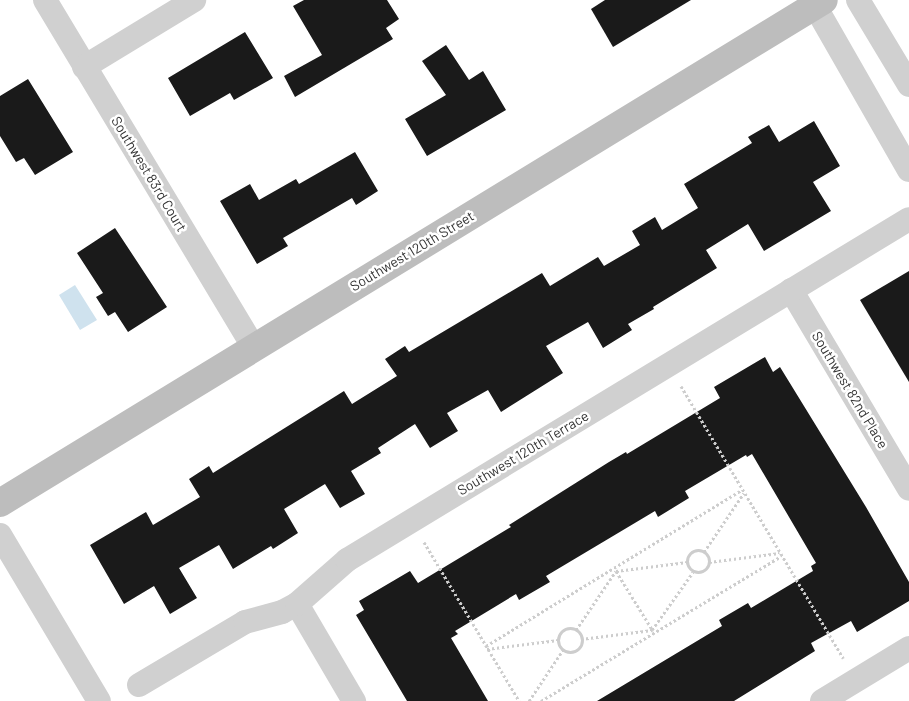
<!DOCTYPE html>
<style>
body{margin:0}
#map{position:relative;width:909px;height:701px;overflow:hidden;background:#fff;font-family:Barlow,sans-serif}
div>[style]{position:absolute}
.water>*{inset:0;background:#cfe2ee}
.building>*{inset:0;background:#1a1a1a}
.path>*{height:3px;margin-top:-1.5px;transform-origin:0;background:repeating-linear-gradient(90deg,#cdcdcd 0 2.5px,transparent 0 5px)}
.path>.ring{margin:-1.5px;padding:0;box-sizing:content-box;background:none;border:3px solid #cdcdcd;border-radius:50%}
.street>*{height:24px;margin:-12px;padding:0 12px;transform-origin:12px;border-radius:12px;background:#d0d0d0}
.secondary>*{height:28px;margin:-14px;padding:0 14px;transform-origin:14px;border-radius:14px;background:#bdbdbd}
span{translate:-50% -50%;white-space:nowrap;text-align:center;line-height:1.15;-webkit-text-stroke:5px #fff;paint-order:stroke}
.street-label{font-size:14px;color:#333}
</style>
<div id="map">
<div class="water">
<i style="clip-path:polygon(75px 285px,97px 320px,80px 330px,59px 295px)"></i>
</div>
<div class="building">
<i style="clip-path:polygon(304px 0,387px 0,399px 19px,386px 28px,393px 39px,295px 97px,284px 76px,322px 55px,293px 6px)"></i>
<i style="clip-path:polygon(605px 0,691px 0,613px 47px,591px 9px)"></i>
<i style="clip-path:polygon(245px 32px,273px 78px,234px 100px,230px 93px,190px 116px,168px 78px)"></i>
<i style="clip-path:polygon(446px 45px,469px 80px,483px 71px,506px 110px,427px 156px,405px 119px,446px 95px,422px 61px)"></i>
<i style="clip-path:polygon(28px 79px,73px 152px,35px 175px,24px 158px,16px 162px,0 136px,0 96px)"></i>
<i style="clip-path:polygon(814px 121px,840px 166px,813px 182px,831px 211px,764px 251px,748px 224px,706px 250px,717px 268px,653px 307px,654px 309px,628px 324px,632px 330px,603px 348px,588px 322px,546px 346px,563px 373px,501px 412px,488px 390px,447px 413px,458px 431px,430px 448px,415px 424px,378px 448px,381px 453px,351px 471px,365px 494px,340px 508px,325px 484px,284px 509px,298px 533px,273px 549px,271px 546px,233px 569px,219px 545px,179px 568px,197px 598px,170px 614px,154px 586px,124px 604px,90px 545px,146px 512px,153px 525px,200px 497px,189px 479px,209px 466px,213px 473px,344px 391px,352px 404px,397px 376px,385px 359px,405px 346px,409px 352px,542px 273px,550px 286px,598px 257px,604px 266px,640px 245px,632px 231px,655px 217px,662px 230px,698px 208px,684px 184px,752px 143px,748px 137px,769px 125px,779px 142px)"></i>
<i style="clip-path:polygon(355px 152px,378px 191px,356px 205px,352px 198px,283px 238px,288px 246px,257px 264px,220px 201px,250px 184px,259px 200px,296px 179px,299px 184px)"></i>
<i style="clip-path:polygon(115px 228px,167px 307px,128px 332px,115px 312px,108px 316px,96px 297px,103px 293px,77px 253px)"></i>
<i style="clip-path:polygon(909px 271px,909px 382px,860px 300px)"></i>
<i style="clip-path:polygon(765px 357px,773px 372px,780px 367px,866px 507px,909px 582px,909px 601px,857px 632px,851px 621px,811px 643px,815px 651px,734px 701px,597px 701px,722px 626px,719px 620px,748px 603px,751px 608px,813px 571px,811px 566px,816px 563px,752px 454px,747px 457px,746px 455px,685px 491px,689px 498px,658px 517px,655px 511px,546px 576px,550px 582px,519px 600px,516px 594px,455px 631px,458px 634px,451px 638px,488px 701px,407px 701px,356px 615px,364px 610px,359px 601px,410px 571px,418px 583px,511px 527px,509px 525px,609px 462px,626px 452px,627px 454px,720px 398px,714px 387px)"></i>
</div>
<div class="path">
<i style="left:681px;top:386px;width:317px;rotate:59.2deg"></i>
<i style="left:424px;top:542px;width:185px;rotate:59.1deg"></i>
<i class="ring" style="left:687px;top:550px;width:19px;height:19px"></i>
<i style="left:704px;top:552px;width:71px;rotate:-55.9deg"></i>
<i style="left:709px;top:562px;width:71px;rotate:-7.3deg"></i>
<i style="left:616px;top:571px;width:70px;rotate:58.3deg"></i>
<i class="ring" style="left:558px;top:628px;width:21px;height:21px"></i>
<i style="left:576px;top:630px;width:71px;rotate:-55.9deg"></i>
<i style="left:616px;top:571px;width:72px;rotate:-7.2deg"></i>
<i style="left:581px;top:639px;width:72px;rotate:-7.2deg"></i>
<i style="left:652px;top:630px;width:71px;rotate:-54.7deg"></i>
<i style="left:486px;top:646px;width:300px;rotate:-31.4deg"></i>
<i style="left:487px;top:649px;width:72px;rotate:-7.2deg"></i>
<i style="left:529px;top:701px;width:61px;rotate:-56.3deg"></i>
<i style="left:541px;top:701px;width:280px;rotate:-31.1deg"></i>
</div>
<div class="street">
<i style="left:45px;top:0;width:406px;rotate:59deg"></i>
<i style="left:858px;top:0;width:99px;rotate:59deg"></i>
<i style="left:815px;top:6px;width:189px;rotate:60.2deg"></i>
<i style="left:84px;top:67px;width:129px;rotate:-31.3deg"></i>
<i style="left:791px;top:290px;width:231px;rotate:59.3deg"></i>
<i style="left:0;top:535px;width:193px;rotate:59.2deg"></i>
<i style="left:297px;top:604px;width:113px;rotate:59.6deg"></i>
<i style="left:139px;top:685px;width:123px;rotate:-30.7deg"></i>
<i style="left:245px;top:622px;width:38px;rotate:-15deg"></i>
<i style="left:282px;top:612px;width:17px;rotate:-28deg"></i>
<i style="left:297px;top:604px;width:67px;rotate:-41.3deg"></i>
<i style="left:347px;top:560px;width:657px;rotate:-31.25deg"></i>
<i style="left:822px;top:701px;width:102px;rotate:-31.3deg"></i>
</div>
<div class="secondary">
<i style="left:0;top:503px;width:965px;rotate:-31.4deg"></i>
</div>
<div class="street-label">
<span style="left:149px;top:174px;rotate:59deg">Southwest 83rd Court</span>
<span style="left:412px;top:251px;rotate:-31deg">Southwest 120th Street</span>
<span style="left:850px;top:390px;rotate:59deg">Southwest 82nd Place</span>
<span style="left:523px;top:453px;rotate:-31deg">Southwest 120th Terrace</span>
</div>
</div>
